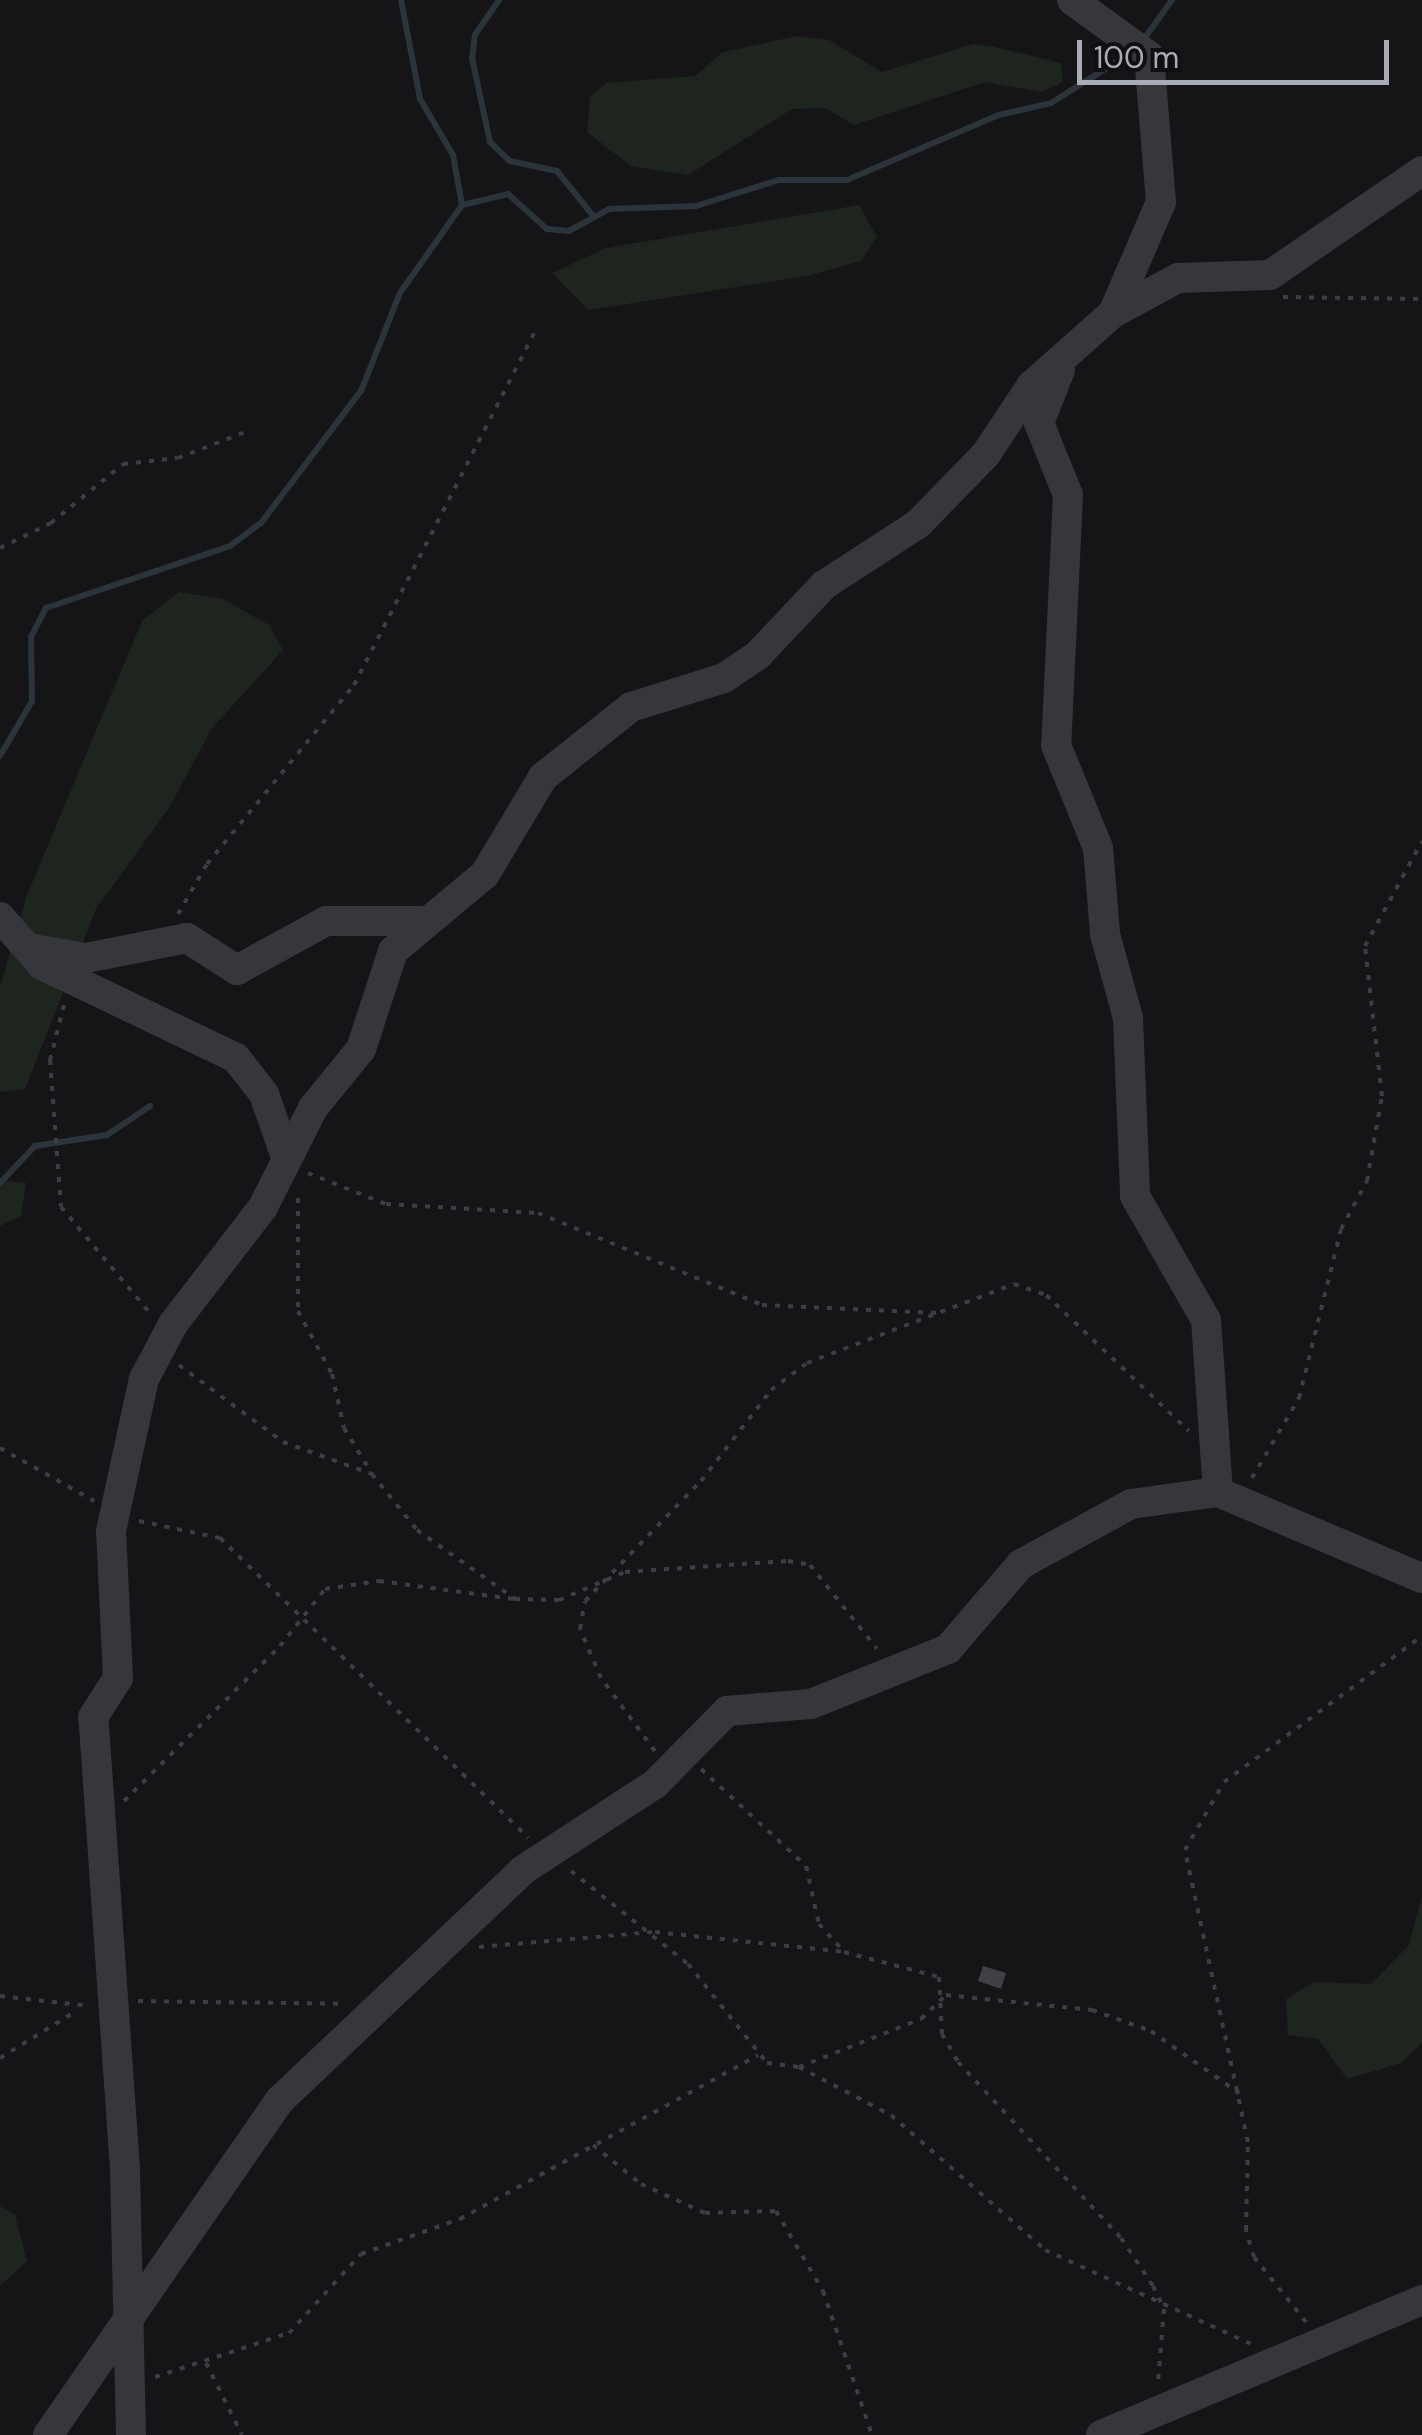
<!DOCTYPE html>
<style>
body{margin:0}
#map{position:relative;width:1422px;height:2435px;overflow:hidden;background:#151517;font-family:"DM Sans",sans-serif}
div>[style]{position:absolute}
.green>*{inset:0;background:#1d251e}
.stream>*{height:6px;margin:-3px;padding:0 3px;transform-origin:3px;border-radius:3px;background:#2b343b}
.building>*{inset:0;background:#3f4044}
.path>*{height:4px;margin-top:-2px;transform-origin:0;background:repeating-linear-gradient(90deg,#3c3e43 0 5px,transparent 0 13px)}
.minor>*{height:30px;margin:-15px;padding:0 15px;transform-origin:15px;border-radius:15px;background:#36373c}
span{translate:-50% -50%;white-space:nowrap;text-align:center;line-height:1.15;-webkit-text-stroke:8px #101012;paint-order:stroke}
.scale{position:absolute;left:1077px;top:40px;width:312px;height:45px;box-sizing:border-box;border:5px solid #a7acb7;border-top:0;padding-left:12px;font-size:30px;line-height:35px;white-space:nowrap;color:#a7acb7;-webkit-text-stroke:8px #101012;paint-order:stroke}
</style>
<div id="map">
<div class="green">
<i style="clip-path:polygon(797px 36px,829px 40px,882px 72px,973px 44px,995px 47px,1061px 63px,1063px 82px,1041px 92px,985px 82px,854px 125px,825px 108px,792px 109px,688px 175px,631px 166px,587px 132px,590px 96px,607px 83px,695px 76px,723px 52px)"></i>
<i style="clip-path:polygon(859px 205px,877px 237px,861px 261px,807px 276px,588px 310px,552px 273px,606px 248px)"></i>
<i style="clip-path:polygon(179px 592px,223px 599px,269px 625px,283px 650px,212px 728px,169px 808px,96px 909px,25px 1089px,0 1092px,0 987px,27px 895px,142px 621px)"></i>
<i style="clip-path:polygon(0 1180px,26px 1183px,21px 1216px,0 1226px)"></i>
<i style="clip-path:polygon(1422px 1896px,1422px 2043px,1401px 2063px,1347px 2079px,1318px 2039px,1288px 2035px,1286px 1999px,1314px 1982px,1371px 1984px,1409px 1945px)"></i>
<i style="clip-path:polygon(0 2206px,15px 2215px,27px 2261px,0 2286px)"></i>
</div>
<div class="stream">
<i style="left:401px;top:0;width:101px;rotate:79.1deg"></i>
<i style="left:420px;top:99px;width:65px;rotate:59.5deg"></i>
<i style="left:453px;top:155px;width:51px;rotate:79.8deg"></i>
<i style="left:499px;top:0;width:42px;rotate:124.4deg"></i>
<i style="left:475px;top:35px;width:23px;rotate:97deg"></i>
<i style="left:472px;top:58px;width:86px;rotate:77.9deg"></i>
<i style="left:490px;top:142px;width:28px;rotate:44deg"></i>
<i style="left:510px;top:161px;width:48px;rotate:12deg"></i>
<i style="left:557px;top:171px;width:59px;rotate:51.2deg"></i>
<i style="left:1144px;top:39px;width:48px;rotate:-54.3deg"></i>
<i style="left:0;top:756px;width:64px;rotate:-59.8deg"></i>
<i style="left:32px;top:701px;width:64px;rotate:-90.9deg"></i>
<i style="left:31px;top:637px;width:33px;rotate:-63deg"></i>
<i style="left:46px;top:608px;width:194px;rotate:-18.6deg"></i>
<i style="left:230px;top:546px;width:39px;rotate:-37deg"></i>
<i style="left:261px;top:523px;width:166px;rotate:-52.9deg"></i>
<i style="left:361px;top:391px;width:105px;rotate:-68.3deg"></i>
<i style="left:400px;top:293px;width:108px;rotate:-54.8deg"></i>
<i style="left:462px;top:205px;width:47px;rotate:-13.4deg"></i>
<i style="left:508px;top:194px;width:52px;rotate:41.9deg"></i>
<i style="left:547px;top:229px;width:22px;rotate:5deg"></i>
<i style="left:569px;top:231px;width:46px;rotate:-28.8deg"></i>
<i style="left:609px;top:209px;width:87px;rotate:-2deg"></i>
<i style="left:696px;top:206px;width:87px;rotate:-17.4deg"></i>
<i style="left:779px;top:180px;width:68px"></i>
<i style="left:847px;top:180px;width:165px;rotate:-23.2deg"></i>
<i style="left:999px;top:115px;width:53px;rotate:-13deg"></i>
<i style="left:1051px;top:103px;width:96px;rotate:-32.2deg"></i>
<i style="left:0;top:1183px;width:51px;rotate:-46.6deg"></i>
<i style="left:35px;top:1146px;width:73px;rotate:-8.7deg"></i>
<i style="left:107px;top:1135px;width:52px;rotate:-34deg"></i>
</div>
<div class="building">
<i style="clip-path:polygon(983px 1966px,1006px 1973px,1001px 1989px,978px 1981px)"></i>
</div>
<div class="path">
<i style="left:1283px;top:297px;width:139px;rotate:0.8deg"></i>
<i style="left:0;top:548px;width:57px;rotate:-26.1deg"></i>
<i style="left:51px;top:523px;width:93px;rotate:-39.3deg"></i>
<i style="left:123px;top:464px;width:55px;rotate:-6.2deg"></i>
<i style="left:178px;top:458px;width:75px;rotate:-21.1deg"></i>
<i style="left:178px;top:914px;width:58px;rotate:-59.9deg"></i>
<i style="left:207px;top:864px;width:232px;rotate:-50.6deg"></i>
<i style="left:354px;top:685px;width:400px;rotate:-62.9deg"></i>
<i style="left:64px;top:1005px;width:57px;rotate:104.3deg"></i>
<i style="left:50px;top:1060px;width:147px;rotate:85.7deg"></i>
<i style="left:61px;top:1207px;width:138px;rotate:50deg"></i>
<i style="left:308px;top:1173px;width:84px;rotate:21.7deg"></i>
<i style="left:386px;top:1204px;width:152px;rotate:3.4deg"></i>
<i style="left:538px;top:1213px;width:242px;rotate:22.3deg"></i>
<i style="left:762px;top:1305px;width:176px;rotate:2.6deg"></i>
<i style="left:298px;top:1198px;width:113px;rotate:90deg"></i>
<i style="left:298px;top:1311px;width:72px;rotate:61.6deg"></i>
<i style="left:332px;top:1374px;width:55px;rotate:77.5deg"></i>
<i style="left:344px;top:1428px;width:54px;rotate:58.7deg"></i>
<i style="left:179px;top:1365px;width:129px;rotate:36.5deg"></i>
<i style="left:283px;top:1442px;width:95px;rotate:19.8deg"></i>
<i style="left:372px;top:1474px;width:72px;rotate:51.2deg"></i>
<i style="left:417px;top:1530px;width:120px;rotate:35.1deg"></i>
<i style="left:515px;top:1599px;width:44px;rotate:1.3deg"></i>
<i style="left:559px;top:1600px;width:72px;rotate:-23deg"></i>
<i style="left:625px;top:1572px;width:163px;rotate:-3.9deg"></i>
<i style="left:788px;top:1561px;width:22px;rotate:10deg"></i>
<i style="left:810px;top:1565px;width:107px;rotate:51.4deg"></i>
<i style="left:0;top:1448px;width:108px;rotate:29.4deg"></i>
<i style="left:1252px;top:1478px;width:93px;rotate:-59.6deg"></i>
<i style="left:1299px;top:1398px;width:174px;rotate:-76deg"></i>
<i style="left:1341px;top:1229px;width:55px;rotate:-61.6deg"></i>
<i style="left:1367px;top:1181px;width:86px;rotate:-80deg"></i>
<i style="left:1382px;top:1096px;width:151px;rotate:-96.5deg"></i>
<i style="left:1365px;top:946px;width:119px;rotate:-61.5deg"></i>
<i style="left:139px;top:1521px;width:83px;rotate:11.9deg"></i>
<i style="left:220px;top:1538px;width:430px;rotate:44.2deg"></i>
<i style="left:655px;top:1751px;width:91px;rotate:-126.5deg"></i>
<i style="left:601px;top:1678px;width:53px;rotate:-113.2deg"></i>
<i style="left:580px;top:1629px;width:28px;rotate:-80deg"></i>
<i style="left:585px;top:1601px;width:167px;rotate:-46deg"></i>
<i style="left:701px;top:1481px;width:115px;rotate:-52.4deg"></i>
<i style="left:771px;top:1390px;width:45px;rotate:-36.9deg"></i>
<i style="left:807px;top:1363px;width:222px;rotate:-20.9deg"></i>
<i style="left:1014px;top:1284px;width:34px;rotate:19deg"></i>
<i style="left:1046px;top:1295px;width:197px;rotate:43.6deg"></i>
<i style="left:701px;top:1769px;width:143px;rotate:42.7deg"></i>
<i style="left:806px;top:1866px;width:59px;rotate:77.4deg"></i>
<i style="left:819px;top:1924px;width:38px;rotate:48deg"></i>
<i style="left:124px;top:1801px;width:220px;rotate:-44.8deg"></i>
<i style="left:280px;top:1646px;width:73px;rotate:-51.7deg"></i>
<i style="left:325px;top:1589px;width:55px;rotate:-8.4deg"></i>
<i style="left:379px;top:1581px;width:136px;rotate:7.6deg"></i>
<i style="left:571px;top:1871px;width:149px;rotate:38.5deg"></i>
<i style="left:688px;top:1964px;width:127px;rotate:51.4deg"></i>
<i style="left:767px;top:2063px;width:32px;rotate:7deg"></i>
<i style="left:799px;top:2067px;width:104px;rotate:27.6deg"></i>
<i style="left:891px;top:2115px;width:205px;rotate:41.2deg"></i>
<i style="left:1045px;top:2250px;width:226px;rotate:24.5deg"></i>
<i style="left:479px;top:1947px;width:177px;rotate:-4.9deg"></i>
<i style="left:655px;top:1932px;width:190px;rotate:6deg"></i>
<i style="left:844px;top:1952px;width:98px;rotate:14.7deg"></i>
<i style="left:939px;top:1977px;width:57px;rotate:87deg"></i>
<i style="left:942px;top:2034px;width:32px;rotate:60deg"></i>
<i style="left:958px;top:2062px;width:240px;rotate:47.2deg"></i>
<i style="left:1121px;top:2238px;width:58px;rotate:56.3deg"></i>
<i style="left:1153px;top:2286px;width:25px;rotate:64deg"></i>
<i style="left:1164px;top:2309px;width:73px;rotate:94.7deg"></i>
<i style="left:0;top:1996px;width:90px;rotate:6.4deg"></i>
<i style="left:138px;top:2001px;width:205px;rotate:0.8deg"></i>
<i style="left:0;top:2058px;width:89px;rotate:-31.7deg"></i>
<i style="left:799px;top:2067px;width:131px;rotate:-21.5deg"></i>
<i style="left:921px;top:2019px;width:35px;rotate:-44deg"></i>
<i style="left:946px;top:1995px;width:147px;rotate:5.9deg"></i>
<i style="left:1092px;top:2010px;width:63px;rotate:19.6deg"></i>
<i style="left:1151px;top:2031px;width:108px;rotate:35.2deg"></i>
<i style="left:593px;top:2145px;width:62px;rotate:39.1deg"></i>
<i style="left:641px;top:2184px;width:70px;rotate:24.4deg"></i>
<i style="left:705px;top:2213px;width:71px;rotate:-1.6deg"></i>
<i style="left:776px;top:2211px;width:93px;rotate:59.6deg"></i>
<i style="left:823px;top:2291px;width:152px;rotate:71.2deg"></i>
<i style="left:1306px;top:2322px;width:83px;rotate:-128.7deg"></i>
<i style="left:1254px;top:2257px;width:28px;rotate:-107deg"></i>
<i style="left:1246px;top:2230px;width:88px;rotate:-88.7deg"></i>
<i style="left:1248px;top:2142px;width:299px;rotate:-102.2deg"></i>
<i style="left:1185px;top:1850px;width:78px;rotate:-60.2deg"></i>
<i style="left:1224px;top:1782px;width:246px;rotate:-36.4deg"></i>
<i style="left:206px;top:2363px;width:80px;rotate:63.4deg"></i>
<i style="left:155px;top:2377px;width:141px;rotate:-18.2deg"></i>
<i style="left:289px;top:2333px;width:107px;rotate:-47.7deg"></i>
<i style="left:361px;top:2254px;width:105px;rotate:-19.5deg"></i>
<i style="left:460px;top:2219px;width:340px;rotate:-28.8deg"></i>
</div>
<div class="minor">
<i style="left:1072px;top:0;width:95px;rotate:36deg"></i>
<i style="left:1149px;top:56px;width:146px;rotate:85.3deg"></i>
<i style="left:1161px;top:202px;width:119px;rotate:113.3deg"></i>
<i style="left:1060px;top:370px;width:57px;rotate:111.6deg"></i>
<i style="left:1039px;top:423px;width:78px;rotate:68.1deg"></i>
<i style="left:1068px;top:495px;width:250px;rotate:92.7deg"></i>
<i style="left:1056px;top:745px;width:111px;rotate:67.8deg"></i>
<i style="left:1098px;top:848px;width:86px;rotate:85.3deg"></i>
<i style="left:1105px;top:934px;width:87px;rotate:74.7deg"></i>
<i style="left:1128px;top:1018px;width:178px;rotate:87.7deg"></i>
<i style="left:1135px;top:1196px;width:143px;rotate:60.2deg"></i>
<i style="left:1206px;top:1320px;width:172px;rotate:86deg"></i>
<i style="left:0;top:917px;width:64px;rotate:48.8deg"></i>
<i style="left:42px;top:965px;width:215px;rotate:25.6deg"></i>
<i style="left:236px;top:1058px;width:46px;rotate:52.1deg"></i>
<i style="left:264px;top:1094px;width:67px;rotate:70.8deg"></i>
<i style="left:28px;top:948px;width:59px;rotate:9.8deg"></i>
<i style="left:86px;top:958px;width:103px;rotate:-11.2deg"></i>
<i style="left:187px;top:938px;width:59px;rotate:32.6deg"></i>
<i style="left:237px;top:970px;width:102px;rotate:-28.8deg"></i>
<i style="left:326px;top:921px;width:94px"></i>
<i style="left:48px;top:2435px;width:406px;rotate:-55.3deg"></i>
<i style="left:279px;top:2101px;width:336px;rotate:-43.4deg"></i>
<i style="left:523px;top:1870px;width:158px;rotate:-33.1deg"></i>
<i style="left:655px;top:1784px;width:103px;rotate:-45.4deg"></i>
<i style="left:727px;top:1711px;width:84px;rotate:-4.8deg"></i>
<i style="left:811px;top:1704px;width:148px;rotate:-21.9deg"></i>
<i style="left:948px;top:1649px;width:112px;rotate:-49.3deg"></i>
<i style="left:1021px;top:1564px;width:125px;rotate:-28.6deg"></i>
<i style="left:1131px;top:1504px;width:88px;rotate:-7.9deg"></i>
<i style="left:1218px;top:1492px;width:221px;rotate:22.9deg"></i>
<i style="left:131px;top:2435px;width:266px;rotate:-91.3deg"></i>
<i style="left:125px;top:2169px;width:453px;rotate:-94deg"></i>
<i style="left:93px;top:1717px;width:46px;rotate:-57.3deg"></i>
<i style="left:118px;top:1678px;width:147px;rotate:-92.7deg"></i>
<i style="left:111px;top:1531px;width:156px;rotate:-77.8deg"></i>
<i style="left:144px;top:1379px;width:62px;rotate:-62.2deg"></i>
<i style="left:173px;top:1324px;width:148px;rotate:-52.4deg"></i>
<i style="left:263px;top:1207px;width:111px;rotate:-63.2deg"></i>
<i style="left:313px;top:1108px;width:76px;rotate:-50.9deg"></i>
<i style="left:361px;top:1049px;width:103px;rotate:-71.9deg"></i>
<i style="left:393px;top:951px;width:120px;rotate:-39.9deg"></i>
<i style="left:485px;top:874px;width:113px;rotate:-59.1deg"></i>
<i style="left:543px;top:777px;width:112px;rotate:-38.5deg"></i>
<i style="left:631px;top:707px;width:97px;rotate:-17.3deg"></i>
<i style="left:724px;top:678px;width:40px;rotate:-34deg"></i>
<i style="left:757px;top:656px;width:98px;rotate:-46.7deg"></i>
<i style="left:824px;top:585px;width:112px;rotate:-33deg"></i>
<i style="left:918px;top:524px;width:98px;rotate:-45.8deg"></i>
<i style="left:986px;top:454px;width:82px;rotate:-56.5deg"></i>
<i style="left:1031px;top:386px;width:110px;rotate:-41.7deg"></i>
<i style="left:1113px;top:313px;width:74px;rotate:-28.3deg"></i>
<i style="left:1178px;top:278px;width:92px;rotate:-1.9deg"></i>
<i style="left:1270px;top:275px;width:184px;rotate:-34.4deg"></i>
<i style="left:1101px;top:2435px;width:348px;rotate:-22.8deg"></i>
</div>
<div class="scale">100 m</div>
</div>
